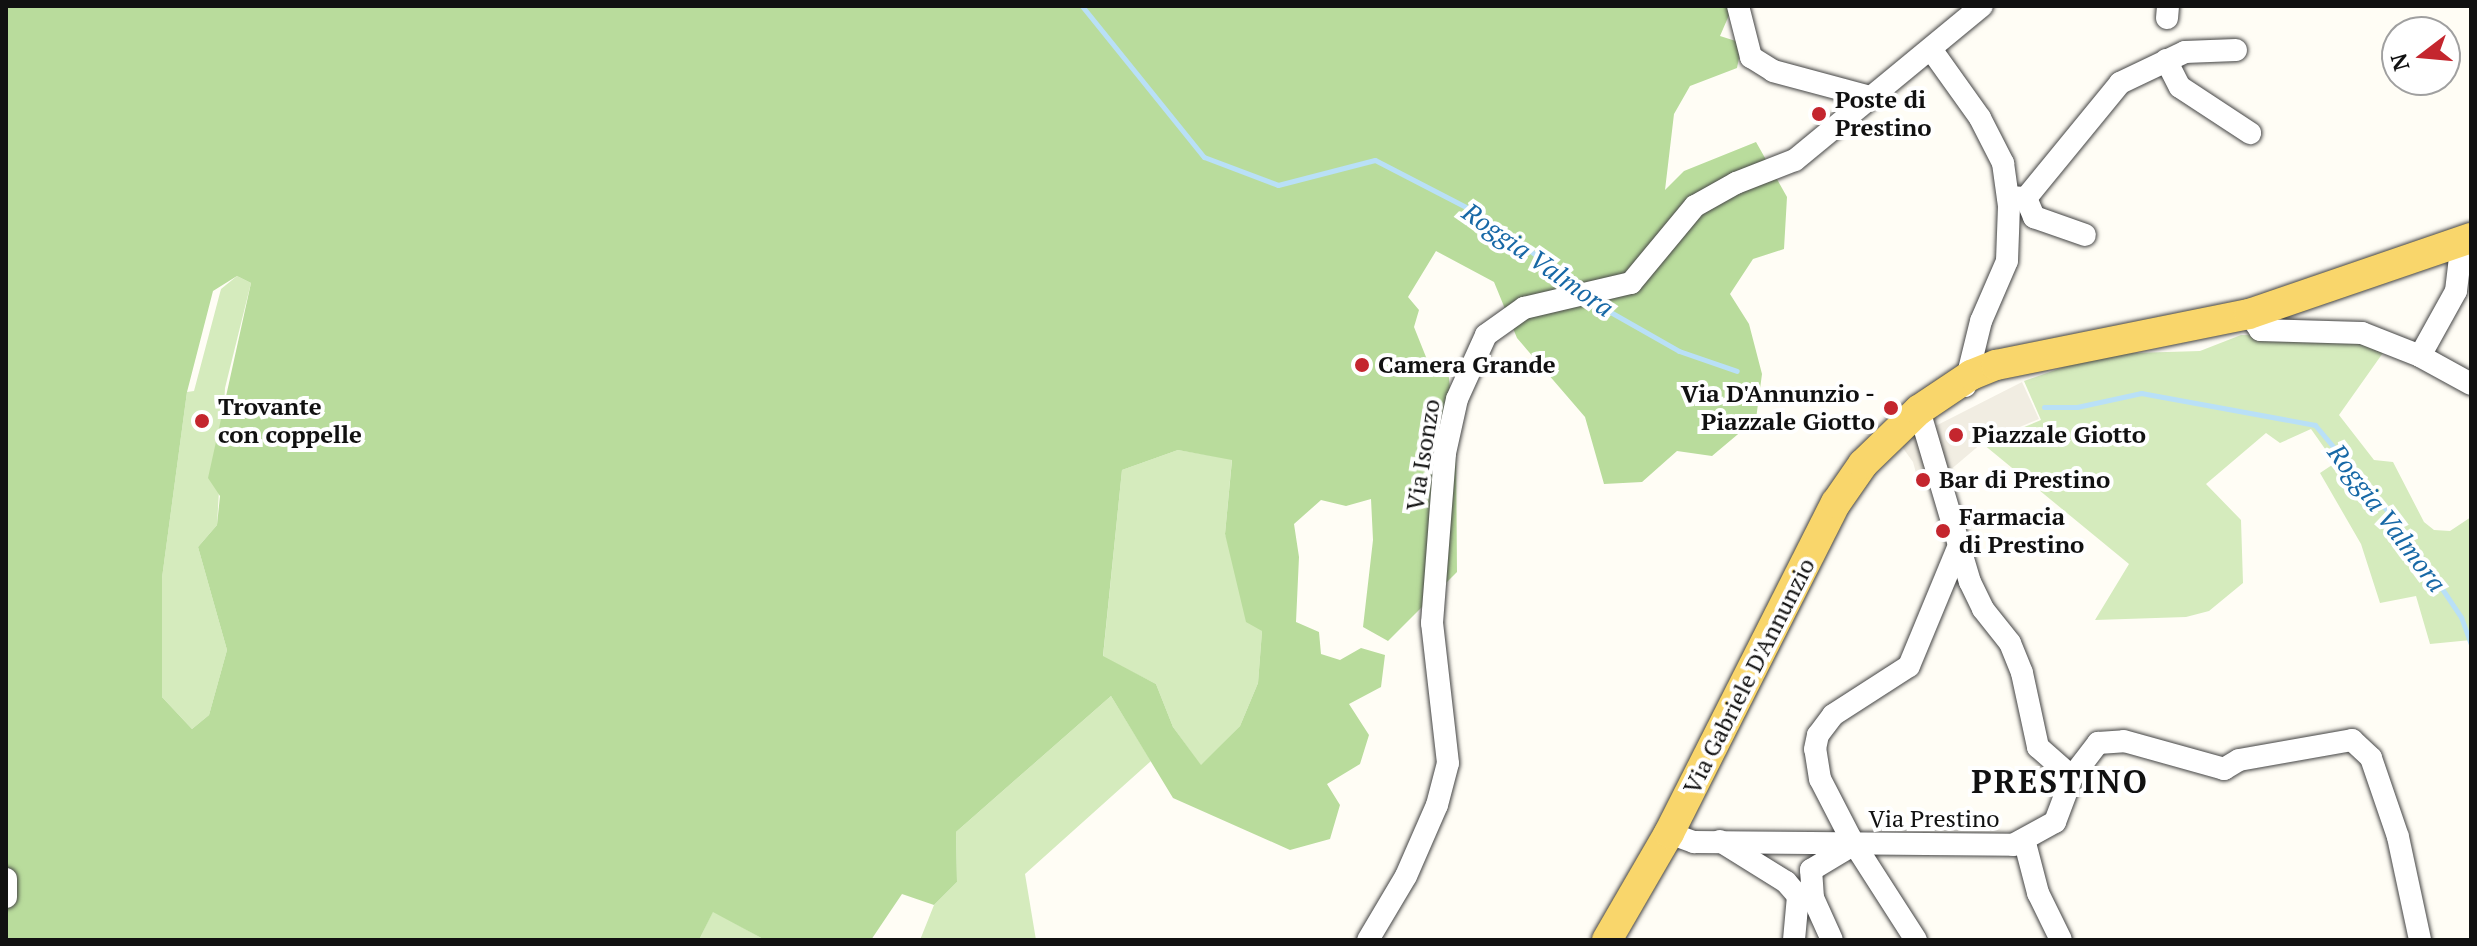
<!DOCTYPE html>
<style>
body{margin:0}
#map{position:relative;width:2477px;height:946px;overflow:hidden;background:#fffdf5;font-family:"PT Serif",serif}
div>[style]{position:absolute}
.green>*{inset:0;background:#d5ebbd}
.forest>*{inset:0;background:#b9dc9c}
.plaza>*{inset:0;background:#f1ede2}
.stream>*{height:5px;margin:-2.5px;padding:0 2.5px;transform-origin:2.5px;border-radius:2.5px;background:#b9e0f7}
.roads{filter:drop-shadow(0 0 2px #444) drop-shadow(0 0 2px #444)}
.minor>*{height:22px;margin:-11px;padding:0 11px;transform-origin:11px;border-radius:11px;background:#fff}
.major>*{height:30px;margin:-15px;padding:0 15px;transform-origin:15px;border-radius:15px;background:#f9d66b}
.dots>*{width:22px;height:22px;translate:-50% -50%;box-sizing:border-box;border:4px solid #fff;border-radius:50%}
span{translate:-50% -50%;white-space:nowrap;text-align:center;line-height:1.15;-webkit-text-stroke:8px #fff;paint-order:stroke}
.poi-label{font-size:24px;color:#111;font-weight:700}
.left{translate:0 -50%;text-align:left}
.right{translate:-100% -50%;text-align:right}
.street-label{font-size:24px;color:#111}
.water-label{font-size:26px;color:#1768a6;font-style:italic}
.district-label{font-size:32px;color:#111;font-weight:700;letter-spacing:2px}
.frame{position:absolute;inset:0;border:8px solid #111;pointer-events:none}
.north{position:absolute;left:2381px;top:16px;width:80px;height:80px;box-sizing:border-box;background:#fff;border:2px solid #a0a0a0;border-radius:50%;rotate:254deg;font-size:22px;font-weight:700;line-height:32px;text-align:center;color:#111}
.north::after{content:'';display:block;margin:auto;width:28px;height:36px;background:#c4262e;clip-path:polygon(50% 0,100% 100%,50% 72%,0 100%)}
</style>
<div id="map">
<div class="green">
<i style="clip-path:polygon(237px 276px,251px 283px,225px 388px,217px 525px,198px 547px,227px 650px,209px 715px,192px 729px,162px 697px,162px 578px,187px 392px,194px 391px,221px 289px)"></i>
<i style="clip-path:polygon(2241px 335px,2327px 336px,2385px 350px,2339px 415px,2374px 460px,2393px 462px,2424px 522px,2434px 530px,2450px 531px,2471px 517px,2471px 640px,2430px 644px,2416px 596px,2380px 603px,2361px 544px,2320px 473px,2335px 463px,2311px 429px,2280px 443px,2266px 433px,2206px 484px,2241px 520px,2243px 583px,2209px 611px,2186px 617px,2095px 620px,2129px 564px,1983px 444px,2041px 420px,2024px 381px,2101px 354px,2200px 351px)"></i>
<i style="clip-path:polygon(1178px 450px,1232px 459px,1225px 534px,1262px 631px,1258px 683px,1240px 726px,1201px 766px,1173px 727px,1156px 684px,1103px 657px,1122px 470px)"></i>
<i style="clip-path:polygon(1111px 696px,1151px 761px,1025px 874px,1036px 940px,920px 940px,934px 905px,957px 882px,956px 832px)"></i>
<i style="clip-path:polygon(713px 911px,765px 940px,699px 940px)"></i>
</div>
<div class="forest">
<i style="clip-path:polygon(evenodd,6px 6px,1733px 6px,1720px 36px,1742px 43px,1737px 68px,1690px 86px,1674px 114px,1665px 190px,1684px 171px,1756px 142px,1787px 197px,1784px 249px,1753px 259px,1730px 294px,1749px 324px,1762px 374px,1756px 419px,1712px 456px,1677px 451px,1642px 482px,1604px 484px,1585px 417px,1517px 338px,1494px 282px,1436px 251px,1408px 297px,1419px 310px,1414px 327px,1432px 372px,1448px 369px,1456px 446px,1457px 572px,1388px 641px,1363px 627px,1373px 540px,1371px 499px,1346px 506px,1321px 500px,1294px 524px,1299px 557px,1296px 622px,1319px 632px,1321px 654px,1340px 660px,1361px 648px,1385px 655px,1381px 687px,1349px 704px,1369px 735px,1360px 764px,1327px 784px,1340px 805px,1330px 839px,1290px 850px,1173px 798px,1111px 696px,956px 832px,957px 882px,934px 905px,902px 894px,871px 940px,765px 940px,713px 912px,699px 940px,6px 940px,6px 6px,237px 276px,251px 283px,208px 478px,220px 496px,217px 525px,198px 547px,227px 650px,209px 715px,192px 729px,162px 697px,162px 578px,187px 392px,213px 291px,237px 276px,6px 6px,1178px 450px,1232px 460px,1225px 534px,1246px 622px,1262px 631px,1258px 683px,1240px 726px,1201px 765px,1173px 727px,1156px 684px,1103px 656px,1122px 470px,1178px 450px)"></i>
</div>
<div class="plaza">
<i style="clip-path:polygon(2022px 382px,2039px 419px,1982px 443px,1942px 477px,1919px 484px,1913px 462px,1900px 444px)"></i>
</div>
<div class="stream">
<i style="left:1082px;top:6px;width:194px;rotate:51.1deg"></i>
<i style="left:1204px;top:157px;width:79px;rotate:20.7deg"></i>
<i style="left:1278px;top:185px;width:100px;rotate:-14.5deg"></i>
<i style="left:1375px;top:160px;width:111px;rotate:27.3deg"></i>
<i style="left:1474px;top:211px;width:119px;rotate:35.4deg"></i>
<i style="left:1571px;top:280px;width:11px;rotate:63deg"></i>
<i style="left:1591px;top:301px;width:101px;rotate:29.6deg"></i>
<i style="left:1679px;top:351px;width:61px;rotate:19deg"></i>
<i style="left:2044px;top:407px;width:33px"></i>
<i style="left:2077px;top:407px;width:66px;rotate:-12.3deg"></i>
<i style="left:2141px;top:393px;width:177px;rotate:10.4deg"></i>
<i style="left:2315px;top:425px;width:132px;rotate:49.9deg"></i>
<i style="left:2400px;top:526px;width:110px;rotate:56.2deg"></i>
<i style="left:2461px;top:617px;width:29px;rotate:70deg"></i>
</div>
<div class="roads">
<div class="minor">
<i style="left:1738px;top:6px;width:53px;rotate:75.7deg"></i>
<i style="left:1751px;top:57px;width:26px;rotate:32deg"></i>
<i style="left:1773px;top:71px;width:100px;rotate:15deg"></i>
<i style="left:2167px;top:18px;width:12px;rotate:-85deg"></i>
<i style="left:1933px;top:52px;width:81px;rotate:54.5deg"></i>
<i style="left:1980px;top:118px;width:51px;rotate:62.9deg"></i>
<i style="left:2003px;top:163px;width:43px;rotate:82.1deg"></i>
<i style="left:2009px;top:206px;width:55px;rotate:92.1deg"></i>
<i style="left:2007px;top:261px;width:65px;rotate:113.4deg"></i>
<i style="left:1981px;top:321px;width:67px;rotate:103.8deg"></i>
<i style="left:2166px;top:60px;width:30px;rotate:63deg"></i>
<i style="left:2180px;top:87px;width:84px;rotate:33.3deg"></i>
<i style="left:2008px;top:197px;width:18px;rotate:3deg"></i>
<i style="left:2026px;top:198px;width:149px;rotate:-50.7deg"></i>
<i style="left:2120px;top:83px;width:72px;rotate:-25.5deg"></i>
<i style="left:2185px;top:52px;width:51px;rotate:-2.2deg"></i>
<i style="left:2026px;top:198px;width:21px;rotate:67deg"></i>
<i style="left:2034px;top:217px;width:54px;rotate:19.4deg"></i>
<i style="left:2249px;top:314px;width:19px;rotate:55deg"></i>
<i style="left:2260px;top:330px;width:102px;rotate:1.7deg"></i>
<i style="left:2362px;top:333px;width:62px;rotate:21.6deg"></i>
<i style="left:2420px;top:356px;width:58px;rotate:28.8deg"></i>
<i style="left:2420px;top:356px;width:74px;rotate:-61deg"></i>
<i style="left:2456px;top:291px;width:50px;rotate:-83.2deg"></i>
<i style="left:1919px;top:410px;width:179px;rotate:73.5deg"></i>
<i style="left:1970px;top:582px;width:30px;rotate:64deg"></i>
<i style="left:1983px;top:609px;width:43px;rotate:51.5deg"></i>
<i style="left:2010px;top:643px;width:32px;rotate:68deg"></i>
<i style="left:2022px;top:673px;width:76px;rotate:77.8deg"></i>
<i style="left:2038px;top:747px;width:45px;rotate:41.4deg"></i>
<i style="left:1669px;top:833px;width:27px;rotate:20deg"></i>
<i style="left:1694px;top:842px;width:319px;rotate:0.5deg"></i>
<i style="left:2013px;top:845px;width:48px;rotate:-28.7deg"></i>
<i style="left:2055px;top:822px;width:48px;rotate:-69.3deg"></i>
<i style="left:2072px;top:777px;width:43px;rotate:-52.6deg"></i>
<i style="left:2098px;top:743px;width:26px;rotate:-4deg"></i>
<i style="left:2124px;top:741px;width:104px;rotate:15.6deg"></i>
<i style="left:2224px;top:769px;width:17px;rotate:-31deg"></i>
<i style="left:2239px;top:760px;width:115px;rotate:-10deg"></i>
<i style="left:2352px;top:740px;width:26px;rotate:43deg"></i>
<i style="left:2371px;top:758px;width:83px;rotate:71.1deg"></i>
<i style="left:2398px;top:837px;width:105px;rotate:77.9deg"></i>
<i style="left:1720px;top:841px;width:78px;rotate:31.8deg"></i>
<i style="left:1786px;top:882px;width:18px;rotate:49deg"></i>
<i style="left:1798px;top:896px;width:44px;rotate:95.2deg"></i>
<i style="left:2025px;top:843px;width:52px;rotate:75.4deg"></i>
<i style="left:2038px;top:893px;width:52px;rotate:63.9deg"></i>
<i style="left:6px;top:879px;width:18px;rotate:90deg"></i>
<i style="left:1368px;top:940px;width:74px;rotate:-59.3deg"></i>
<i style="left:1406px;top:876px;width:77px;rotate:-66.4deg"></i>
<i style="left:1437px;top:805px;width:43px;rotate:-75.3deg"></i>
<i style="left:1448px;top:763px;width:141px;rotate:-96.5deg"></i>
<i style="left:1432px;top:623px;width:170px;rotate:-85.6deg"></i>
<i style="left:1445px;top:453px;width:55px;rotate:-77.5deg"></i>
<i style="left:1457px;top:399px;width:70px;rotate:-65.6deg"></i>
<i style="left:1486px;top:335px;width:47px;rotate:-35.4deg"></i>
<i style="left:1524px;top:308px;width:110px;rotate:-13.2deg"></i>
<i style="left:1631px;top:283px;width:100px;rotate:-50.3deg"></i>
<i style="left:1695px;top:206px;width:47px;rotate:-29.3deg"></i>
<i style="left:1736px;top:183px;width:63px;rotate:-21.3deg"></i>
<i style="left:1795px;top:160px;width:242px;rotate:-39.5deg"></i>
<i style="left:1832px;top:940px;width:46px;rotate:-114.3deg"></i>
<i style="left:1813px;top:898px;width:28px;rotate:-94deg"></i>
<i style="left:1811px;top:870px;width:49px;rotate:-30.8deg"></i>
<i style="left:1916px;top:940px;width:122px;rotate:-122.7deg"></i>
<i style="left:1850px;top:837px;width:65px;rotate:-117.3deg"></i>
<i style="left:1820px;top:779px;width:30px;rotate:-99deg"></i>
<i style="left:1815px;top:749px;width:14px;rotate:-78deg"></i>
<i style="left:1818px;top:735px;width:25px;rotate:-53deg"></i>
<i style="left:1833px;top:715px;width:90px;rotate:-32.8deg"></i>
<i style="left:1909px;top:666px;width:133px;rotate:-67.5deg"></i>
</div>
<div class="major">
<i style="left:1607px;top:940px;width:124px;rotate:-59.9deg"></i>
<i style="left:1669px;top:833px;width:370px;rotate:-63.2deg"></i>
<i style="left:1836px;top:503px;width:47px;rotate:-55.3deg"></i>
<i style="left:1863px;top:464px;width:78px;rotate:-44deg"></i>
<i style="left:1919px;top:410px;width:63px;rotate:-33.9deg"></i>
<i style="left:1971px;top:375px;width:27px;rotate:-22deg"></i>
<i style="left:1996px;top:365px;width:258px;rotate:-11.4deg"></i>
<i style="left:2249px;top:314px;width:235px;rotate:-18.9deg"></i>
</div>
</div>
<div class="dots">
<i style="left:1819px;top:114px;background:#c4262e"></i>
<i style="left:1362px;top:365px;background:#c4262e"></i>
<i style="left:1891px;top:408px;background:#c4262e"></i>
<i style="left:202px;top:421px;background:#c4262e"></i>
<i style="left:1956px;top:435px;background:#c4262e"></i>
<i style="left:1923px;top:480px;background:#c4262e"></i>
<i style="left:1943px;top:531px;background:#c4262e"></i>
</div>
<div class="poi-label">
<span class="left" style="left:1835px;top:114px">Poste di<br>Prestino</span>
<span class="left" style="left:1378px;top:365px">Camera Grande</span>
<span class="right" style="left:1875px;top:408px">Via D'Annunzio -<br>Piazzale Giotto</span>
<span class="left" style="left:218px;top:421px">Trovante<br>con coppelle</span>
<span class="left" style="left:1972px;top:435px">Piazzale Giotto</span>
<span class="left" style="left:1939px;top:480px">Bar di Prestino</span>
<span class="left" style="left:1959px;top:531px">Farmacia<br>di Prestino</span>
</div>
<div class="street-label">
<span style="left:1423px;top:455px;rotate:-81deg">Via Isonzo</span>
<span style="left:1749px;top:676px;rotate:-63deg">Via Gabriele D'Annunzio</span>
<span style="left:1934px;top:819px">Via Prestino</span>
</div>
<div class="water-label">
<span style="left:1538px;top:260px;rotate:35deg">Roggia Valmora</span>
<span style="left:2387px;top:518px;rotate:53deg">Roggia Valmora</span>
</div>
<div class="district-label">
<span style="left:2060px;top:781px">PRESTINO</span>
</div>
<div class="frame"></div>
<div class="north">N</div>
</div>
